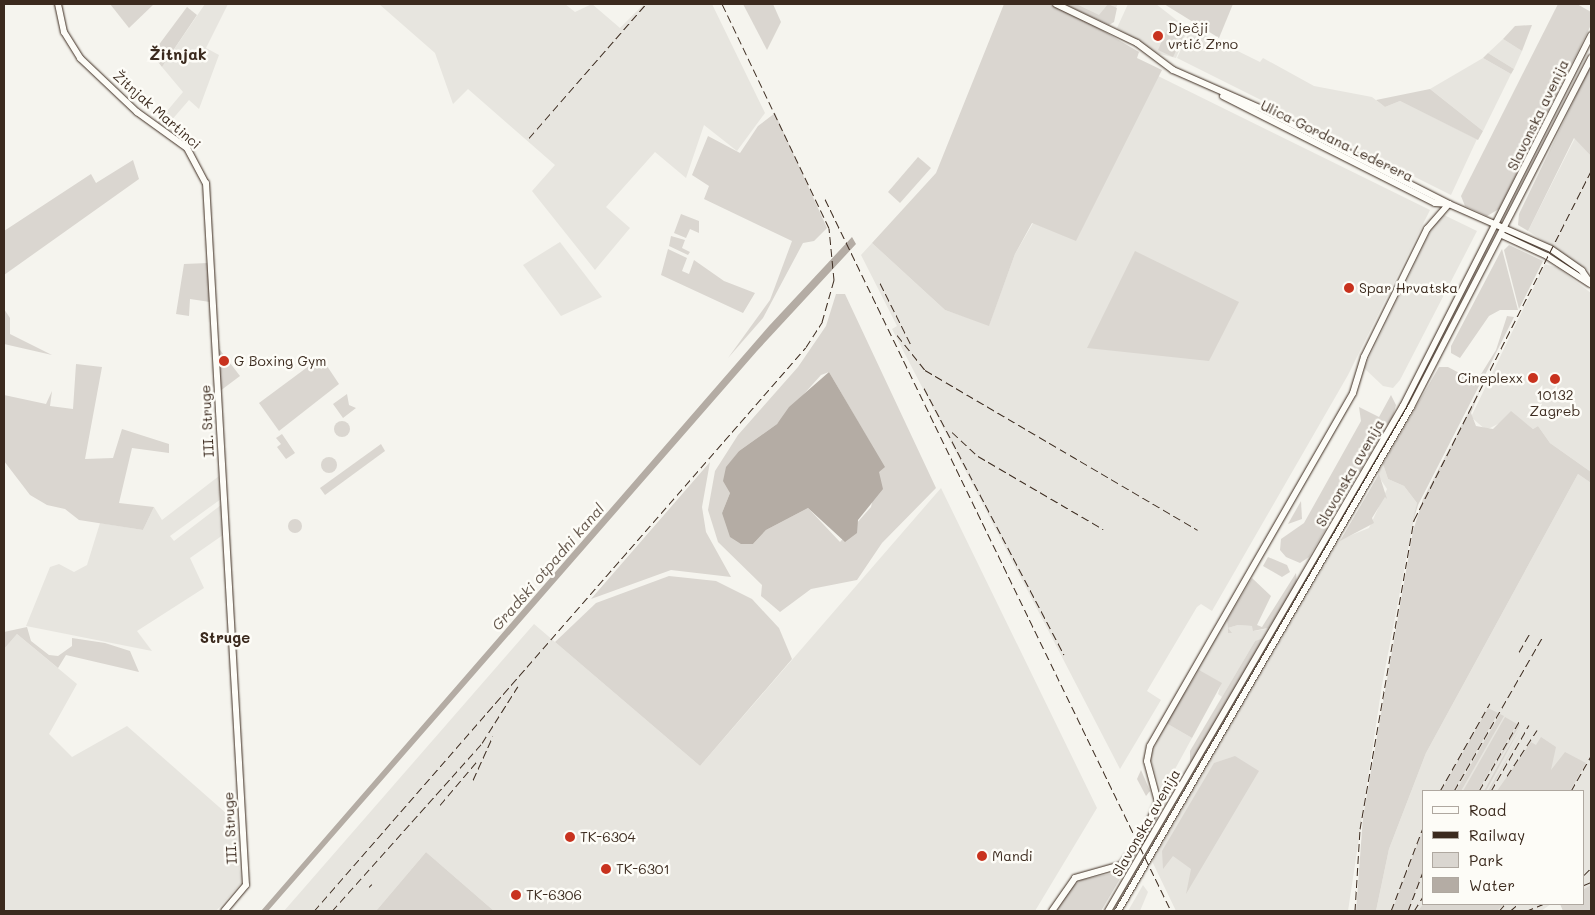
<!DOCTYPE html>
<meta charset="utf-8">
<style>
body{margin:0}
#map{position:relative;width:1595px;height:915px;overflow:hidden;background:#f5f4ee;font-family:Mali,sans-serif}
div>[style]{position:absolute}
.built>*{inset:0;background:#e7e5df}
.green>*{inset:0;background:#dad6d0}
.round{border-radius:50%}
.water>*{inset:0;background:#b4aca4}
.roads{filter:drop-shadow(0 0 1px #3b2a1e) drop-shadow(0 0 1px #3b2a1e)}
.secondary>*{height:6px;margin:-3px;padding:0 3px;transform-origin:3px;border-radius:3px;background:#fdfcf7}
.rail>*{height:1px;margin-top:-0.5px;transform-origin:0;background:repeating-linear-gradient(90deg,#3b2a1e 0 8px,transparent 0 12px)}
.dots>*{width:14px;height:14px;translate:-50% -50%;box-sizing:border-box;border:2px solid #fdfcf7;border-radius:50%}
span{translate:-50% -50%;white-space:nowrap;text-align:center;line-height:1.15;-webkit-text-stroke:5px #fdfcf7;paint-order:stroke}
.poi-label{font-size:14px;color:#3b2a1e}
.left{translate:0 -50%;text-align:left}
.right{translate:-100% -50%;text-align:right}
.street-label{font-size:14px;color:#3b2a1e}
.water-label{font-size:15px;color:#65584d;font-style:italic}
.neighbourhood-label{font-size:15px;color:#3b2a1e;font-weight:700}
.quarter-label{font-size:16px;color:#3b2a1e;font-weight:700}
.frame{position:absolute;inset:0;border:5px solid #3b2a1e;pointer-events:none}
.legend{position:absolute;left:1422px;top:790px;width:162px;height:115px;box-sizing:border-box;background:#fdfcf7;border:1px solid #afa8a0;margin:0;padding:6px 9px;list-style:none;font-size:15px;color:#3b2a1e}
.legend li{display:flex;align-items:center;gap:10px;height:25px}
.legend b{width:25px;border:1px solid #afa8a0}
</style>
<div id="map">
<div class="built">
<i style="clip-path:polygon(205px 4px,228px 4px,206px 48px,219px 55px,199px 109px,189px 100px,164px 129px,157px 123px,183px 92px,162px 67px)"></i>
<i style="clip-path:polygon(379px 4px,565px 4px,575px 12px,592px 4px,620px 28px,644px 4px,712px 4px,765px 113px,737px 151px,704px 125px,686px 178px,655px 152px,606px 207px,630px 228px,595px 270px,532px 191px,555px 165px,468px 89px,453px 104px,435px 53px)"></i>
<i style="clip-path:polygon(1064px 4px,1118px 4px,1110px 19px)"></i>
<i style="clip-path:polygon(1128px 4px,1156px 4px,1188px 29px,1176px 58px,1156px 53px,1117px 28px)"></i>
<i style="clip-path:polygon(1191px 28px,1260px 62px,1263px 58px,1314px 86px,1372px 97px,1385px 107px,1400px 101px,1477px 139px,1451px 195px,1177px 58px)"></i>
<i style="clip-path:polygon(1503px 39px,1522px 51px,1514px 69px,1488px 53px)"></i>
<i style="clip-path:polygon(1483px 58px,1511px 74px,1483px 131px,1430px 89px)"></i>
<i style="clip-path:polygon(1158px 76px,1430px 210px,1348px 375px,1212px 611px,1201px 604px,1197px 607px,1147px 691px,1161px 700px,1120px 769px,892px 329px,897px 326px,861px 255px,872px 243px,945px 310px,989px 325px,1015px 254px,1033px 223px,1076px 240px)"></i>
<i style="clip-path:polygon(1575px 138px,1591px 156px,1591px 272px,1528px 231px)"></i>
<i style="clip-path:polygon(1444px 215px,1477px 231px,1400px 380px,1393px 388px,1383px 386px,1364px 368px,1436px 220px)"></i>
<i style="clip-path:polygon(560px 242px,602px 297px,561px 316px,523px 265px)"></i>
<i style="clip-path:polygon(1545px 264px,1558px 268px,1591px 293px,1591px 472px,1550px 443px,1538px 426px,1533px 429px,1511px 412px,1502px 422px,1486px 430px,1471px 417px)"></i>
<i style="clip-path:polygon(1383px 464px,1388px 479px,1404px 486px,1417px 503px,1382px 685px,1348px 911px,1176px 911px,1152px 861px,1339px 540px,1369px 528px,1387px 489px,1377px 474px)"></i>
<i style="clip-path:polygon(1578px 474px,1591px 483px,1591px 885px,1584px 889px,1584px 791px,1424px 791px,1424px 904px,1551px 904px,1541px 911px,1376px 911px,1389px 849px,1426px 753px)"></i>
<i style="clip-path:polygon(219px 476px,221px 499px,170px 536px,174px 541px,221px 505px,223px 535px,190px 558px,204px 588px,137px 631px,152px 651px,26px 626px,50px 567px,59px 564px,74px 572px,87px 565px,100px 523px,143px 530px,154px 507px,162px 520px)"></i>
<i style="clip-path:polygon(941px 488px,1097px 808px,1035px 911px,494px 911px,426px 852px,376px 911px,284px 911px,534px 624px,700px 766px)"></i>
<i style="clip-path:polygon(1297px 584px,1264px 640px,1255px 641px,1222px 697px,1218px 694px,1221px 683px,1199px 671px,1194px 675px,1229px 616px,1227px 624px,1228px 633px,1228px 628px,1238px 625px,1253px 626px,1254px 631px,1266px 629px)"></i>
<i style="clip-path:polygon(17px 634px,77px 684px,49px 734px,72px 757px,127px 726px,235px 821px,241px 883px,216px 911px,4px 911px,4px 649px)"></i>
<i style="clip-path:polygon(1166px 723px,1192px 738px,1162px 793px,1150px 757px)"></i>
<i style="clip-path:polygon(1143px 885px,1148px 892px,1140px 911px,1128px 911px)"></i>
</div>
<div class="green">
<i style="clip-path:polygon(110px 4px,154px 4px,129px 28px)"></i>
<i style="clip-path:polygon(743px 4px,773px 4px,781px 22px,767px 50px)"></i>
<i style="clip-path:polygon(1004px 4px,1049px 4px,1088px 22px,1139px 52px,1137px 58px,1162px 70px,1076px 241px,1032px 223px,1015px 254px,989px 326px,945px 310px,872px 243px,936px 173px)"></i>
<i style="clip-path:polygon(1064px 4px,1076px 4px,1099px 15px,1108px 4px,1117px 8px,1114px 22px,1109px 25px)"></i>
<i style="clip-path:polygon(1164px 4px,1233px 4px,1219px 38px)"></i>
<i style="clip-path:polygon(1558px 4px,1577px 4px,1591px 12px,1591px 25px,1499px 209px,1487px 216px,1465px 206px,1461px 196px)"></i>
<i style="clip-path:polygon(187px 7px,197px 15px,162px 67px,152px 54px)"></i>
<i style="clip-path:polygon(1171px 20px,1187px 29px,1173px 57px,1158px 50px)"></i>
<i style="clip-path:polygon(1532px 25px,1522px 51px,1503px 39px,1515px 26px)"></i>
<i style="clip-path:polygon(1488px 53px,1514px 69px,1511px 74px,1483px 58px)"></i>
<i style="clip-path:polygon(1591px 65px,1591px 156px,1574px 138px,1528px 231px,1518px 225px,1519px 214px)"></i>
<i style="clip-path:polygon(1430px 89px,1483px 131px,1478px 140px,1400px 101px,1385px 107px,1376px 100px)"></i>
<i style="clip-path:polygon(775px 113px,827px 228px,814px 241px,803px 243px,763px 318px,728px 358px,770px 300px,792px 241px,704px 199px,709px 186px,692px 175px,708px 136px,740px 153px,758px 126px)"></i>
<i style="clip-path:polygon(1333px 141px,1337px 141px,1411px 179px,1410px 179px)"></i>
<i style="clip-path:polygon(918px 157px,931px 168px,900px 203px,888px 192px)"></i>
<i style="clip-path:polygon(133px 160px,139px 179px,4px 275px,4px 231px,91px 174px,96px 183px)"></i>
<i style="clip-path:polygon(681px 214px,699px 221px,699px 233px,690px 229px,686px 238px,674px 233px)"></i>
<i style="clip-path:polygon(671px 236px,685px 240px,682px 248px,690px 252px,688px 255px,669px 246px)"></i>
<i style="clip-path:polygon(1509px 245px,1543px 261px,1519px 309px,1504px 250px)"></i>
<i style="clip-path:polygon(668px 249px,687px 258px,682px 271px,689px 274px,694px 260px,724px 281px,755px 293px,743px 313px,661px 275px)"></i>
<i style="clip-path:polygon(1502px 249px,1518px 310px,1500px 310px,1489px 316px,1460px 358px,1451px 353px,1451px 346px)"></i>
<i style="clip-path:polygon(1135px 251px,1239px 302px,1209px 361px,1087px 348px)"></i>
<i style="clip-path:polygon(208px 263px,210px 302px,190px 299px,189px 316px,176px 314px,184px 264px)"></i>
<i style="clip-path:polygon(evenodd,836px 294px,845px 294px,936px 488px,882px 543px,857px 580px,811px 589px,780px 612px,761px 596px,762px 585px,718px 542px,708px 510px,715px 471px,738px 435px,798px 367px,826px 326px,836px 294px,829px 372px,871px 444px,879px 472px,871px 507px,840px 542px,808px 508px,766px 530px,753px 544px,722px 513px,730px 493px,727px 467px,739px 451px,777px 424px,821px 375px,829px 372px)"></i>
<i style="clip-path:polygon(4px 309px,10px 318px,10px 334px,52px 355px,4px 344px)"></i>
<i style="clip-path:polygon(1507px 316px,1514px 317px,1483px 379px,1478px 379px,1496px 350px)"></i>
<i style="clip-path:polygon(217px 346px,240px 376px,220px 391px)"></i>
<i style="clip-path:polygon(321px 357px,339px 384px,279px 431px,259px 403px)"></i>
<i style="clip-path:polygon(76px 364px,102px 367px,85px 459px,113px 458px,122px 429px,169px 444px,169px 453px,132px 448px,119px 503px,154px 507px,143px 530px,79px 520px,65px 509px,47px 505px,30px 495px,4px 461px,4px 395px,46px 404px,52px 391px,50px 406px,73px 409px)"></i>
<i style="clip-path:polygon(1439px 367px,1448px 367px,1480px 384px,1418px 505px,1411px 528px,1417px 503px,1404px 486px,1388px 479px,1383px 464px)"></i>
<i style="clip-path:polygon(1482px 386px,1471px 413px,1476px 426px,1493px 429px,1511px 411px,1533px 429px,1538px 426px,1550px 443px,1591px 472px,1591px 483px,1578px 474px,1426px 753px,1389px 849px,1376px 911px,1356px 911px,1363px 817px,1413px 531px,1423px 499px)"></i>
<i style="clip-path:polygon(347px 394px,349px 405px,356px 408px,343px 418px,333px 404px)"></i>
<i style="clip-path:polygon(1391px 395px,1396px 405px,1393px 416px,1309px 557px,1300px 563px,1286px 557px,1280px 550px,1281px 539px,1304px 523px,1361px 421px,1359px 407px,1379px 417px)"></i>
<i class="round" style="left:334px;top:421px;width:16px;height:16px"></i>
<i style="clip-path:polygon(282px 434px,295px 453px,286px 459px,277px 447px,281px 444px,276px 438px)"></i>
<i style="clip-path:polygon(381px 444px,385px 451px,325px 495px,320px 488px)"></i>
<i class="round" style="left:321px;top:457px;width:16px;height:16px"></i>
<i style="clip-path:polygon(710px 462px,702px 507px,706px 532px,731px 577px,671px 570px,591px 599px)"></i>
<i style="clip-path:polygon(1379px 474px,1387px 499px,1385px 497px,1372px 518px,1374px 523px,1340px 541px)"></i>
<i style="clip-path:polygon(1301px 501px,1302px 519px,1288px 524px)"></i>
<i class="round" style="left:288px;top:519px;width:14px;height:14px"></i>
<i style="clip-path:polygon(1268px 557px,1287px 565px,1290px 572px,1282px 577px,1263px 566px)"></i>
<i style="clip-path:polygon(1296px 573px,1297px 584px,1268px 628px,1253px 631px,1252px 626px,1238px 625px,1228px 628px,1232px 633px,1228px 633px,1227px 620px,1252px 578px,1271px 596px,1257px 625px,1262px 627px)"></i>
<i style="clip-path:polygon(669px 576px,716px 581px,752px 599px,779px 628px,792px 659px,700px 766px,555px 642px,596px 603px)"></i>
<i style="clip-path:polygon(27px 627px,31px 641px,49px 655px,58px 656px,72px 646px,72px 638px,105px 643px,130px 651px,139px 672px,66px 655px,58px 668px,17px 634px,4px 649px,4px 632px)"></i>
<i style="clip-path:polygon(1264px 638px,1264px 639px,1190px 764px,1190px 751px,1255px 641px)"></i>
<i style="clip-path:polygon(1199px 670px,1222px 683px,1192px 738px,1166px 723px)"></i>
<i style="clip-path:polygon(1488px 708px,1498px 713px,1454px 791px,1441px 791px)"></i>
<i style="clip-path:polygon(1500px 714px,1504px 716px,1461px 791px,1456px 791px)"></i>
<i style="clip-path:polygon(1505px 717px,1517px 724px,1478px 791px,1463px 791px)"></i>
<i style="clip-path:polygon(1518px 724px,1520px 725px,1480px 791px,1488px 777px)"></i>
<i style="clip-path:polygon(1521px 726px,1486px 791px,1484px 791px,1497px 767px)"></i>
<i style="clip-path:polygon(1524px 728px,1490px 791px,1488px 791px,1501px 769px)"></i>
<i style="clip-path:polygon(1541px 737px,1556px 747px,1551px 770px,1565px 752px,1586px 763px,1570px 791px,1497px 791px,1531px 742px,1536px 745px)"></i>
<i style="clip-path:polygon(1235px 756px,1259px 771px,1186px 894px,1191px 869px,1173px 856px,1163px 869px,1162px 851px,1214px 763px)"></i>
<i style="clip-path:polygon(1141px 770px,1150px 791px,1146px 796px,1137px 779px)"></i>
<i style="clip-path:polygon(1424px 827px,1424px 868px,1408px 911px,1392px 911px)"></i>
<i style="clip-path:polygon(426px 852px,494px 911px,376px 911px)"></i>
<i style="clip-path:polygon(1130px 862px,1101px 911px,1054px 911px,1063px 894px,1081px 880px,1113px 873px)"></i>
<i style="clip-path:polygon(1591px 885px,1591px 911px,1563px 911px,1560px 904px,1584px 904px,1584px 889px)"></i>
<i style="clip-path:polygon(1424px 903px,1424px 904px,1504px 904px,1497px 911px,1418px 911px)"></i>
</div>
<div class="water">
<i style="clip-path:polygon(852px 237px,856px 244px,757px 351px,268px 911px,261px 911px,769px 326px)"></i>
<i style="clip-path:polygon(829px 372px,885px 467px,879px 472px,883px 489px,858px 520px,857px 533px,845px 542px,808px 508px,766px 530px,753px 544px,741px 544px,730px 537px,722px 513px,730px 493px,723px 481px,726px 467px,739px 451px,777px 424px,789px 407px)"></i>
</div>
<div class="roads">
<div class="secondary">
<i style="left:58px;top:4px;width:29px;rotate:78deg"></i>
<i style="left:64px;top:32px;width:31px;rotate:58deg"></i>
<i style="left:80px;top:58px;width:79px;rotate:43.5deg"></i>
<i style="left:137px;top:112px;width:62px;rotate:35.8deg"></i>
<i style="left:187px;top:148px;width:40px;rotate:62deg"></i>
<i style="left:206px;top:183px;width:703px;rotate:86.74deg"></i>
<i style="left:246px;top:885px;width:34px;rotate:130deg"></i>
<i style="left:1056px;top:4px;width:90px;rotate:25.7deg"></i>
<i style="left:1137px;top:43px;width:45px;rotate:36.9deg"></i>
<i style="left:1173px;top:70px;width:99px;rotate:23.7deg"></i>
<i style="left:1264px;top:110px;width:208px;rotate:26.9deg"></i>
<i style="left:1449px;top:204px;width:111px;rotate:23.8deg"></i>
<i style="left:1551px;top:249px;width:38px;rotate:35deg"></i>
<i style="left:1582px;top:271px;width:16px;rotate:55deg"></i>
<i style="left:1223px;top:96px;width:237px;rotate:26.8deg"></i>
<i style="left:1435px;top:203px;width:14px;rotate:4deg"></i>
<i style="left:1502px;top:235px;width:50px;rotate:25deg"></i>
<i style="left:1547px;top:256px;width:51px;rotate:33.1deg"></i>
<i style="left:1052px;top:911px;width:40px;rotate:-55.1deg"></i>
<i style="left:1075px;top:878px;width:48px;rotate:-15.8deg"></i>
<i style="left:1121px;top:865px;width:34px;rotate:-52deg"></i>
<i style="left:1142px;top:838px;width:39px;rotate:-66deg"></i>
<i style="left:1158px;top:802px;width:42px;rotate:-105deg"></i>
<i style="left:1147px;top:761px;width:15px;rotate:-79deg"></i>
<i style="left:1150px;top:746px;width:407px;rotate:-60.1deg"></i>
<i style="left:1353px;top:393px;width:38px;rotate:-73deg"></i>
<i style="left:1364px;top:357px;width:143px;rotate:-63.8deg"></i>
<i style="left:1427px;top:229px;width:33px;rotate:-49deg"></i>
<i style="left:1108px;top:911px;width:585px;rotate:-59.71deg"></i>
<i style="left:1403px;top:406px;width:416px;rotate:-63.1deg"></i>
<i style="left:1118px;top:911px;width:583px;rotate:-59.83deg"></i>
<i style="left:1411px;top:407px;width:393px;rotate:-62.7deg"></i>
</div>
</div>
<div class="rail">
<i style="left:529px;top:138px;width:178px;rotate:-48.9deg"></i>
<i style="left:825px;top:199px;width:792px;rotate:64.08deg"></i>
<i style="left:880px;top:283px;width:72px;rotate:63.4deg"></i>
<i style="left:897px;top:335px;width:45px;rotate:51.3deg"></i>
<i style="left:925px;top:370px;width:316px;rotate:30.4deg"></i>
<i style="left:924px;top:388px;width:301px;rotate:62.3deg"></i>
<i style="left:952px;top:432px;width:35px;rotate:43deg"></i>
<i style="left:978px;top:456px;width:145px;rotate:30.3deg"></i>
<i style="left:1519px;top:652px;width:22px;rotate:-60deg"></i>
<i style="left:1507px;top:776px;width:55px;rotate:-56.9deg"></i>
<i style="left:473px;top:780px;width:48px;rotate:-65.6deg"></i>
<i style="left:1440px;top:791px;width:101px;rotate:-60.4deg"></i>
<i style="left:1454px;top:791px;width:177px;rotate:-60.1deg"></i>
<i style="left:1479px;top:791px;width:82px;rotate:-60deg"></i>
<i style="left:1491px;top:791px;width:76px;rotate:-60.1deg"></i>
<i style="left:1571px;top:791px;width:40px;rotate:-60.3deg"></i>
<i style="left:440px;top:805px;width:59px;rotate:-49.8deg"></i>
<i style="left:1584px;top:875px;width:10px;rotate:-45deg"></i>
<i style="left:1584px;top:885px;width:8px;rotate:-23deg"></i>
<i style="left:369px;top:887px;width:4px;rotate:-45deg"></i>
<i style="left:314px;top:911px;width:748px;rotate:-48.9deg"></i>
<i style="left:806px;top:347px;width:30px;rotate:-57deg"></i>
<i style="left:822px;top:322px;width:44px;rotate:-74.1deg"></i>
<i style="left:834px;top:280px;width:52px;rotate:-95.5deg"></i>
<i style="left:829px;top:228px;width:248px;rotate:-115.5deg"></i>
<i style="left:332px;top:911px;width:225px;rotate:-48.2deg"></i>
<i style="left:482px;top:743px;width:67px;rotate:-57.7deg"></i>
<i style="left:1355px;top:911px;width:82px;rotate:-86.5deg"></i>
<i style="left:1360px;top:829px;width:314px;rotate:-80.1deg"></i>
<i style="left:1414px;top:520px;width:391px;rotate:-63.1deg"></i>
<i style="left:1391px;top:911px;width:92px;rotate:-69deg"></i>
<i style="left:1408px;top:911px;width:45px;rotate:-69.1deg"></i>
<i style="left:1414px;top:911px;width:19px;rotate:-58deg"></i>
<i style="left:1499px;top:911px;width:9px;rotate:-49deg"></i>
<i style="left:1510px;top:911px;width:11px;rotate:-41deg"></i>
<i style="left:1526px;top:911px;width:18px;rotate:-22deg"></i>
</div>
<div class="dots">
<i style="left:1158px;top:36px;background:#c8321e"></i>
<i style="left:1349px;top:288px;background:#c8321e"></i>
<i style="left:224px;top:361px;background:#c8321e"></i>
<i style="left:1533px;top:378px;background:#c8321e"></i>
<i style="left:1555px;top:379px;background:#c8321e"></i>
<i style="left:570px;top:837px;background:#c8321e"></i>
<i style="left:982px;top:856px;background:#c8321e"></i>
<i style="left:606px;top:869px;background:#c8321e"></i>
<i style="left:516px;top:895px;background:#c8321e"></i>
</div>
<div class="poi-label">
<span class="left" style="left:1168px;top:36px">Dječji<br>vrtić Zrno</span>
<span class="left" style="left:1359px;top:288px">Spar Hrvatska</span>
<span class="left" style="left:234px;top:361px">G Boxing Gym</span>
<span class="right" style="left:1523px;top:378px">Cineplexx</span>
<span style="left:1555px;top:403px">10132<br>Zagreb</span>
<span class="left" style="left:580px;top:837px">TK-6304</span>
<span class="left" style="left:992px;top:856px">Mandi</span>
<span class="left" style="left:616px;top:869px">TK-6301</span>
<span class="left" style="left:526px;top:895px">TK-6306</span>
</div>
<div class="street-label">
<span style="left:157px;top:110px;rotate:41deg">Žitnjak Martinci</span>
<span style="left:1538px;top:115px;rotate:-64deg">Slavonska avenija</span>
<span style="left:1337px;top:141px;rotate:26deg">Ulica Gordana Lederera</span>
<span style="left:207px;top:421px;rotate:-93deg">III. Struge</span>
<span style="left:1350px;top:473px;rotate:-60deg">Slavonska avenija</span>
<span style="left:1146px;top:823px;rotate:-60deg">Slavonska avenija</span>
<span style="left:230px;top:828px;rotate:-93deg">III. Struge</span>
</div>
<div class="water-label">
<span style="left:548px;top:567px;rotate:-49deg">Gradski otpadni kanal</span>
</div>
<div class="neighbourhood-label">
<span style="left:225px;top:638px">Struge</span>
</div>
<div class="quarter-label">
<span style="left:178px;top:54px">Žitnjak</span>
</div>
<div class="frame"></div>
<ul class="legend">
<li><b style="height:6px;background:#fdfcf7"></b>Road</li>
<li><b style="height:6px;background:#3b2a1e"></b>Railway</li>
<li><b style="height:14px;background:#dad6d0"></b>Park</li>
<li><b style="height:14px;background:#b4aca4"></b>Water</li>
</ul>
</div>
